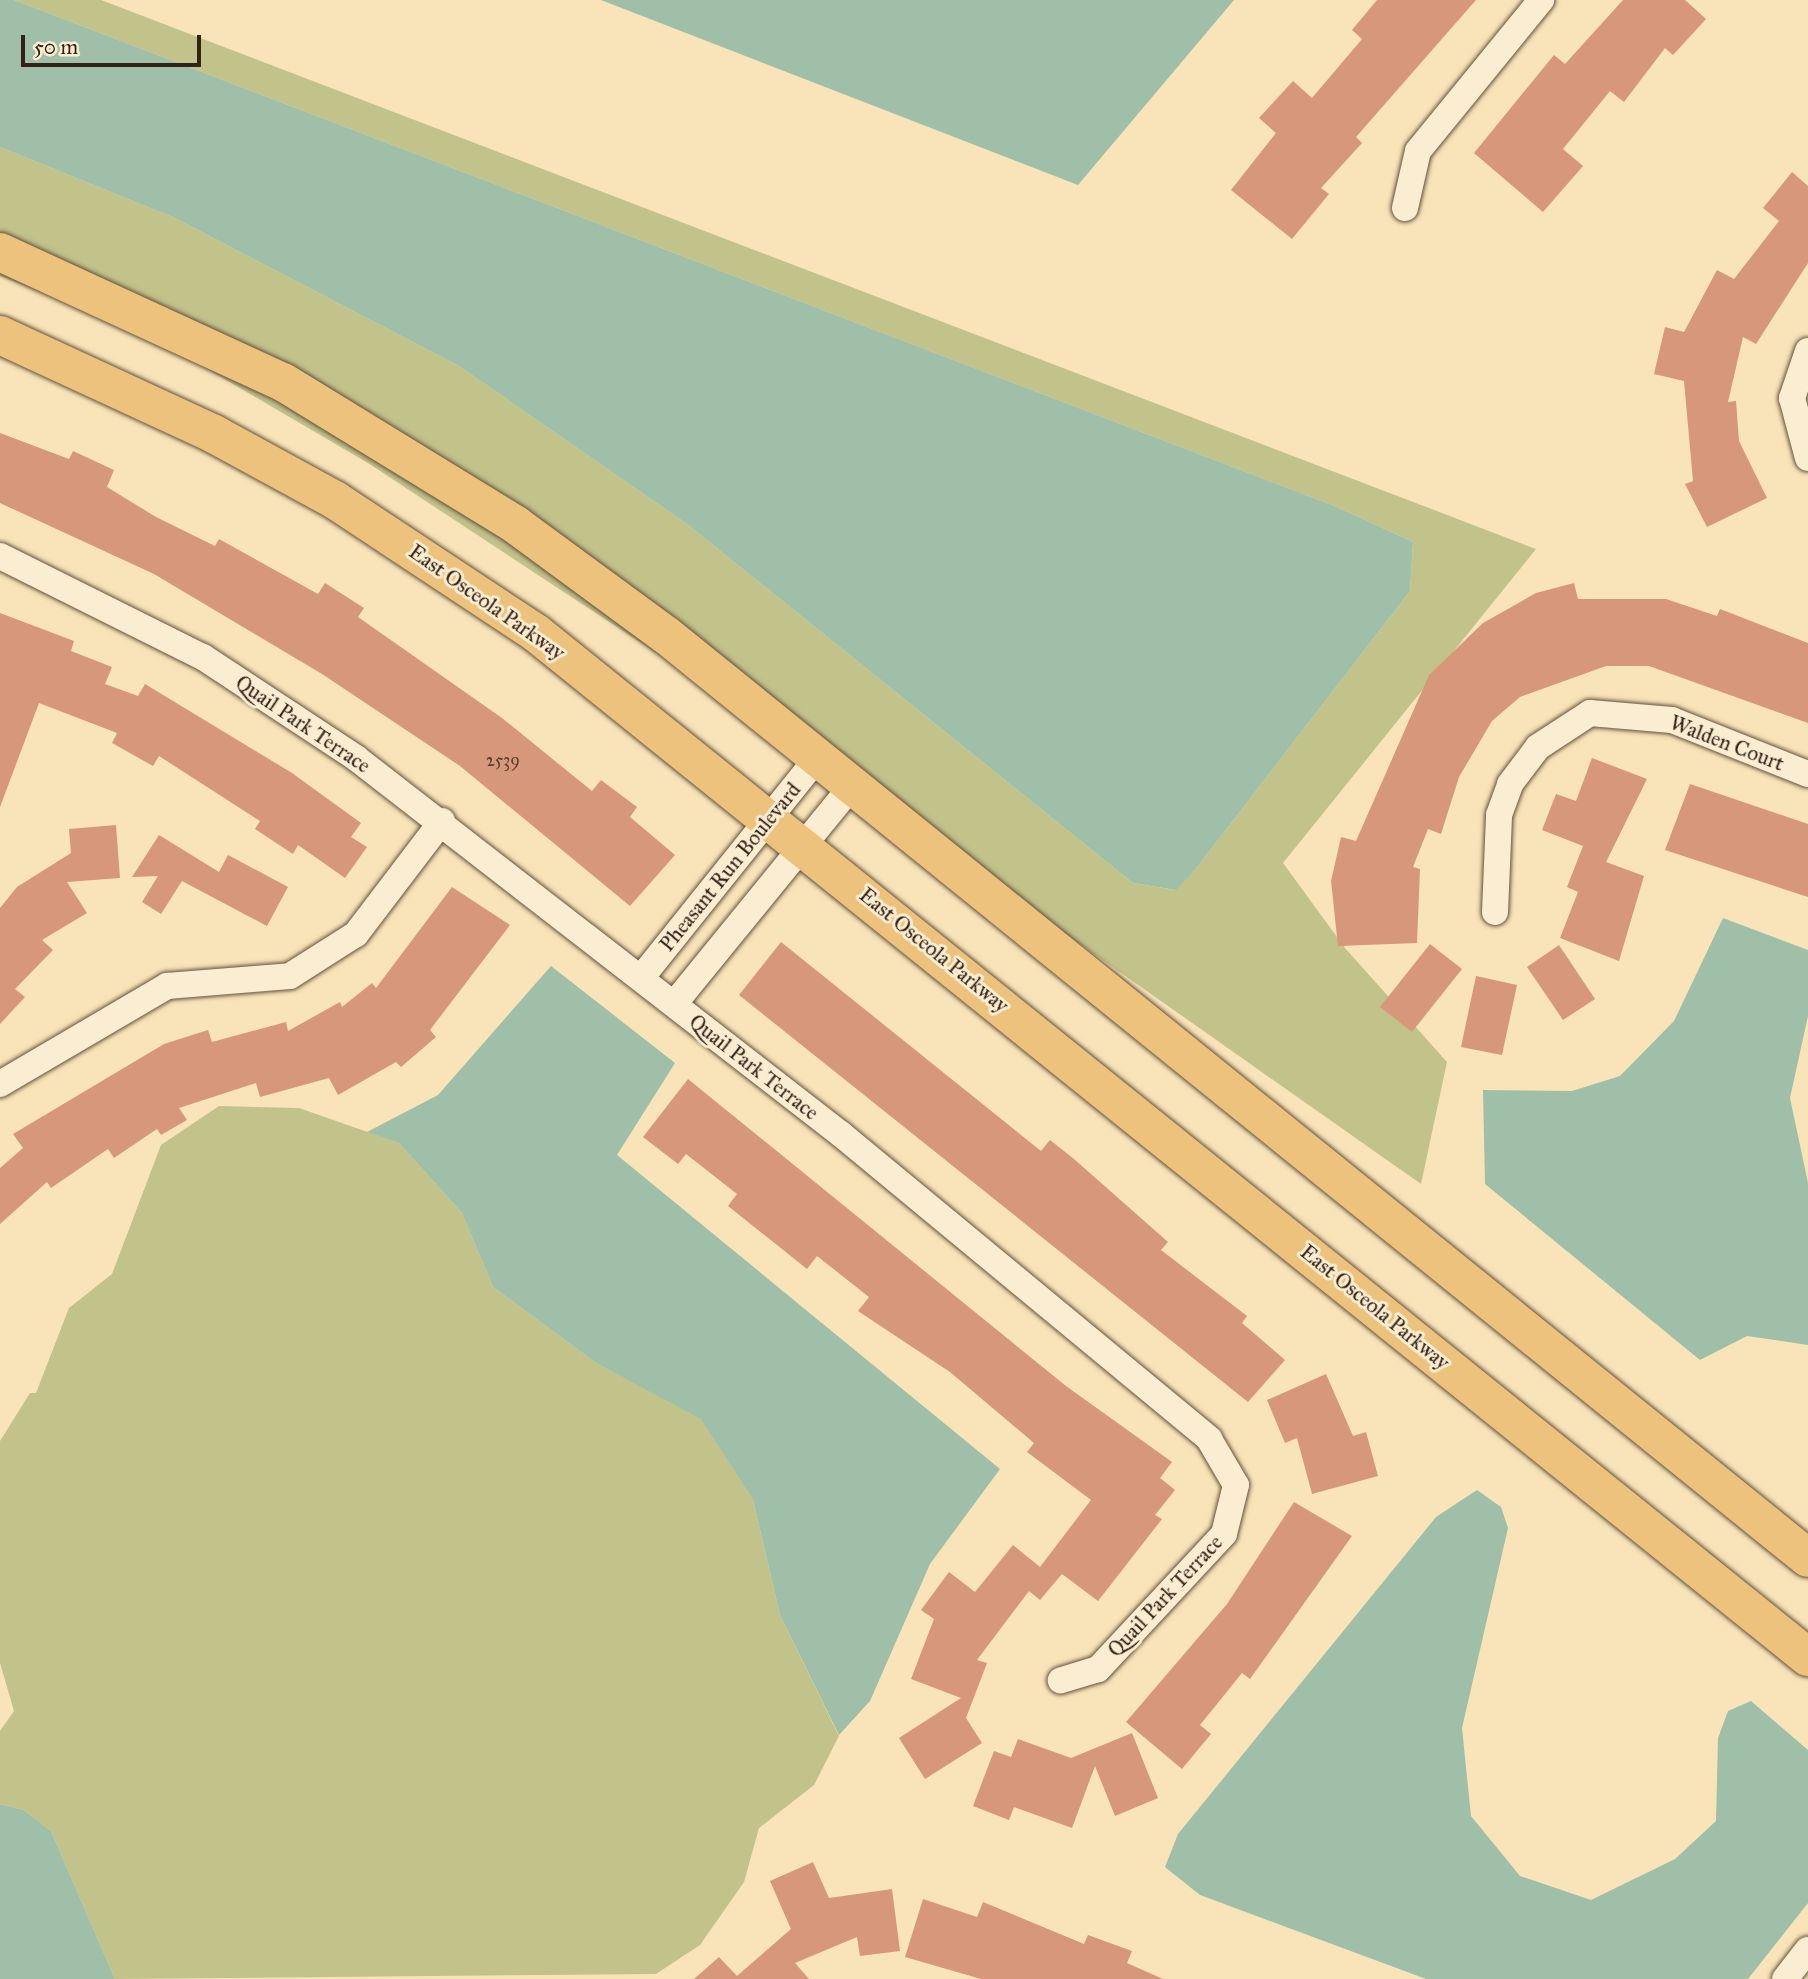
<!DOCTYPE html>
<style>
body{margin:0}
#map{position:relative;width:1808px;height:1979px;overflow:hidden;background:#f8e4b8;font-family:"IM FELL Great Primer",serif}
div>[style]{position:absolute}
.green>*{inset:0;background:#c2c28b}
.water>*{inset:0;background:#9fbfa9}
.building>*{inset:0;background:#d7977a}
.roads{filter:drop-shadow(0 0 2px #64513e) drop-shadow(0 0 2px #64513e)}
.minor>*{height:26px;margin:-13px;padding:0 13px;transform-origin:13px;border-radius:13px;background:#faedd1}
.primary>*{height:38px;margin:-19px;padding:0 19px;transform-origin:19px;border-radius:19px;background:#ecc27c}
span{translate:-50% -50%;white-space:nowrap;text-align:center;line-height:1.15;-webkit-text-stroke:6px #faedd1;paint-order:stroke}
.number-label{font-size:18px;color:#5c3e2f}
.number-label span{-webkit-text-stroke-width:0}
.street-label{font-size:21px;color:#332016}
.scale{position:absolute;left:21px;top:35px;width:180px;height:32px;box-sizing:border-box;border:4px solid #332016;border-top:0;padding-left:9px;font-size:21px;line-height:24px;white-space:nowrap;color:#332016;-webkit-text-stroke:5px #faedd1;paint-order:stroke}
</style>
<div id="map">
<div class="green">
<i style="clip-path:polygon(14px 0,101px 0,1536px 549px,1283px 863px,1345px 948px,1447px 1062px,1421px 1184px,1016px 899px,674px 623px,0 236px,0 147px,175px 218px,459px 366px,687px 524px,1133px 883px,1175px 890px,1194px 871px,1410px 591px,1413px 542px,1337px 507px)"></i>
<i style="clip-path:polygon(0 267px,179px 345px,383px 456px,509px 537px,711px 689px,368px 463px,151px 336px,0 276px)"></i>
<i style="clip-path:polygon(219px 1106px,299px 1108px,399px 1143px,462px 1213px,493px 1287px,596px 1363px,701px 1418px,753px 1500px,780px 1615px,839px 1736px,814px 1785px,759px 1828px,744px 1882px,700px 1945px,656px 1974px,115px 1979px,51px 1831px,24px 1810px,0 1804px,0 1731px,14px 1711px,0 1663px,0 1441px,30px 1393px,36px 1393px,69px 1308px,112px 1274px,161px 1145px)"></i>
</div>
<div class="water">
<i style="clip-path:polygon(0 0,14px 0,1337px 507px,1413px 542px,1410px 591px,1194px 871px,1176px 890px,1133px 883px,687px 524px,459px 366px,175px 218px,0 147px)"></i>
<i style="clip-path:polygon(601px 0,1234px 0,1078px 185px)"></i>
<i style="clip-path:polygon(1723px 918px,1808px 950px,1808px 1016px,1790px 1098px,1808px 1183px,1808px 1345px,1747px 1336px,1700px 1360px,1485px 1184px,1483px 1090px,1572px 1091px,1620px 1076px,1674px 1021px)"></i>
<i style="clip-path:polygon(551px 966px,675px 1063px,617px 1155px,1000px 1469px,930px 1564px,870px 1701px,839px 1735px,780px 1615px,753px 1500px,701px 1419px,596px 1363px,493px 1287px,462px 1213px,399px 1143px,367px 1132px,438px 1095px)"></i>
<i style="clip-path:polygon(1477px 1490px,1501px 1507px,1508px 1528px,1462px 1728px,1471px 1816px,1520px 1876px,1591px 1900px,1675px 1859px,1716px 1821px,1718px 1738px,1728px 1711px,1751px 1701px,1808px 1750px,1808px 1903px,1748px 1979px,1426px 1979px,1200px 1895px,1165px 1867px,1178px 1834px,1436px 1517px)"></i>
<i style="clip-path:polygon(0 1804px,24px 1810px,51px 1831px,115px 1979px,0 1979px)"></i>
</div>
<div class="building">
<i style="clip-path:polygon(1377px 0,1476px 0,1356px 137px,1362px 143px,1321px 188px,1329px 194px,1292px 239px,1231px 190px,1276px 133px,1259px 118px,1293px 81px,1312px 98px,1362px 39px,1352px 30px)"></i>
<i style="clip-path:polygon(1623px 0,1685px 0,1706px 19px,1673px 55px,1665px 48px,1624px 102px,1610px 91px,1563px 149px,1583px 166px,1543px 212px,1474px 153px,1554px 55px,1565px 64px)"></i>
<i style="clip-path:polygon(1792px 172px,1808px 186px,1808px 263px,1756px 344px,1743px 337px,1728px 402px,1736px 401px,1739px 441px,1767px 498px,1707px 527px,1685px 484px,1693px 481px,1684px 381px,1654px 374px,1665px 327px,1684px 332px,1717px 270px,1734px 279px,1779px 221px,1763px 208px)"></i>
<i style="clip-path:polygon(0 433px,69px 459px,73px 451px,114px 470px,107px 487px,156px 517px,215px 546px,219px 539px,318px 594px,325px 583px,364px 608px,358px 617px,502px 718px,592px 791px,601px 780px,637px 807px,630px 817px,675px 855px,630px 906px,460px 766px,322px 674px,154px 574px,0 503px)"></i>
<i style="clip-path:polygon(1574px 583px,1578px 599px,1666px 599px,1717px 616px,1720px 609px,1808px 643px,1808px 723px,1649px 666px,1606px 666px,1520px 697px,1492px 721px,1459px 777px,1441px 834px,1428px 829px,1413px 867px,1420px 869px,1417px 943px,1338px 946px,1331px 881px,1341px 837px,1356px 841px,1429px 675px,1483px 623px,1536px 593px)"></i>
<i style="clip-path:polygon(0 613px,74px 641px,71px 651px,112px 667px,105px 684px,138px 696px,145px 684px,292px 773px,361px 823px,351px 837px,367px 847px,345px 878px,298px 845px,293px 854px,255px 829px,260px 821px,159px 756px,153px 766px,112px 743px,117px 733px,39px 703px,0 807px)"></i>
<i style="clip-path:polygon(1592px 758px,1647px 779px,1606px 862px,1644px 876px,1619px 961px,1560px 938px,1578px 892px,1567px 887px,1583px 846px,1542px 830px,1556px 794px,1576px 801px)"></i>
<i style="clip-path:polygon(1690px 784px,1808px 824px,1808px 897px,1665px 850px)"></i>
<i style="clip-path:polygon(116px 825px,120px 878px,67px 882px,87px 913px,42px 940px,53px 950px,15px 989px,25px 997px,0 1024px,0 908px,17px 887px,71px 853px,69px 829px)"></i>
<i style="clip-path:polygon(159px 835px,219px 872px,228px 855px,288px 887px,267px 926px,182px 881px,161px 914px,142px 902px,158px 876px,132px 877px)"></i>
<i style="clip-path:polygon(452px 887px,510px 925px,430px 1030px,436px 1037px,401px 1067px,396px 1062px,338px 1095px,329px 1078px,260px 1097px,256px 1083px,179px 1108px,187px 1120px,161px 1135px,157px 1129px,114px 1158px,108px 1149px,51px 1188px,47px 1182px,0 1224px,0 1168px,23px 1148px,13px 1134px,164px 1044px,208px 1030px,212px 1042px,286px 1022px,288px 1031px,340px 1002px,342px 1007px,372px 983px,376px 988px)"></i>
<i style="clip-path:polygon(781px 942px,1041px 1151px,1050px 1140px,1074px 1159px,1168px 1242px,1161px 1250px,1247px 1316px,1242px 1323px,1285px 1360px,1248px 1402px,739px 995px)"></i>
<i style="clip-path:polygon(1430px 944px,1462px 969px,1412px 1032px,1380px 1007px)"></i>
<i style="clip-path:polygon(1559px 945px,1595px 999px,1563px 1020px,1527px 967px)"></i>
<i style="clip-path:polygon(1476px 976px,1517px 985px,1502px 1055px,1461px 1047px)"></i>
<i style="clip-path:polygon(688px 1079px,1066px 1386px,1172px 1462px,1160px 1478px,1175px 1490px,1155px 1515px,1162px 1519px,1098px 1601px,1062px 1574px,1040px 1600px,1029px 1591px,977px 1660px,987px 1663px,966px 1718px,982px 1743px,925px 1779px,899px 1738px,961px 1698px,911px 1679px,934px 1619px,921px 1610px,949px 1572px,975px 1592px,1013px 1545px,1040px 1567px,1091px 1500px,1027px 1452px,1034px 1443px,950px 1372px,858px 1311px,869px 1297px,817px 1256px,807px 1269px,728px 1206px,737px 1194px,686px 1154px,678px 1164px,643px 1137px)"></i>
<i style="clip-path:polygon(1326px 1374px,1353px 1436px,1366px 1432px,1378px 1476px,1312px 1494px,1297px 1438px,1285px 1443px,1267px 1400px)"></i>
<i style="clip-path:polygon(1294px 1502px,1352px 1536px,1250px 1679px,1242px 1673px,1200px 1725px,1211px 1734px,1182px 1769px,1126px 1722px,1227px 1604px)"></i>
<i style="clip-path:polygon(1132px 1733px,1158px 1798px,1115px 1816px,1095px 1766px,1072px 1828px,1014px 1807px,1009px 1820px,973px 1806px,994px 1751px,1011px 1757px,1018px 1739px,1071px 1758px)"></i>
<i style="clip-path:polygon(813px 1862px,829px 1898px,892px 1889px,900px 1951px,860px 1956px,857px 1937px,795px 1963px,809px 1979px,694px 1979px,719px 1957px,737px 1976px,791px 1929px,770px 1881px)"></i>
<i style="clip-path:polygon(923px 1899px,977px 1917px,983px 1902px,1084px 1944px,1088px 1935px,1132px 1951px,1127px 1963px,1163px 1979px,981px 1979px,905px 1957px)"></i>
</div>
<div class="roads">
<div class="minor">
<i style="left:1405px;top:208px;width:58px;rotate:-77.2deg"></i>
<i style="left:1418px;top:151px;width:195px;rotate:-50.8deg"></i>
<i style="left:1808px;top:351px;width:50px;rotate:108.8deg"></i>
<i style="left:1792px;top:398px;width:62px;rotate:75.1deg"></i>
<i style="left:0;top:556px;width:227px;rotate:26.5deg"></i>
<i style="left:203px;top:657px;width:183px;rotate:33.4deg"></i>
<i style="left:356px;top:758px;width:615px;rotate:37.8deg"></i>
<i style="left:842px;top:1135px;width:477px;rotate:39.6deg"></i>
<i style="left:1209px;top:1439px;width:53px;rotate:59.6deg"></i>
<i style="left:1236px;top:1485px;width:50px;rotate:103.8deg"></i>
<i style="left:1224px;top:1534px;width:185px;rotate:133deg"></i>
<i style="left:1098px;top:1669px;width:39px;rotate:163deg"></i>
<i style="left:1495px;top:912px;width:97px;rotate:-87.6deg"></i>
<i style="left:1499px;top:815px;width:33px;rotate:-70deg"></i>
<i style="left:1510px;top:784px;width:46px;rotate:-52.9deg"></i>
<i style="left:1538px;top:747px;width:62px;rotate:-33.2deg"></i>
<i style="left:1590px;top:713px;width:82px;rotate:4.9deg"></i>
<i style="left:1672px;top:720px;width:146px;rotate:21.7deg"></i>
<i style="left:641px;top:978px;width:283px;rotate:-51.3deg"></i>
<i style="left:674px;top:1004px;width:281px;rotate:-50.8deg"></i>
<i style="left:0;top:1084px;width:194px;rotate:-30.4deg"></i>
<i style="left:167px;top:986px;width:123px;rotate:-4.6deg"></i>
<i style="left:290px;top:976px;width:78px;rotate:-32.5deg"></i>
<i style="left:356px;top:934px;width:142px;rotate:-52.7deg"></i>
<i style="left:1785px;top:1979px;width:37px;rotate:-52deg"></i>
</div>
<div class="primary">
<i style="left:0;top:252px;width:311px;rotate:24.7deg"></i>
<i style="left:283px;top:382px;width:273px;rotate:31.5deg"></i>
<i style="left:516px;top:525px;width:186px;rotate:36.3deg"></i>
<i style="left:666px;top:635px;width:1468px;rotate:38.95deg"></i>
<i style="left:0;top:335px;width:236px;rotate:24.8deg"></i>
<i style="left:214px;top:434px;width:138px;rotate:28.6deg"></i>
<i style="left:335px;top:500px;width:241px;rotate:33.5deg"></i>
<i style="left:536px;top:633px;width:1633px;rotate:38.84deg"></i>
</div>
</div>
<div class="number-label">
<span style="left:503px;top:760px">2539</span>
</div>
<div class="street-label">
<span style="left:487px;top:602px;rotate:35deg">East Osceola Parkway</span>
<span style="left:303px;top:724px;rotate:34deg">Quail Park Terrace</span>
<span style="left:1727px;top:743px;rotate:21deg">Walden Court</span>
<span style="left:730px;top:867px;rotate:-51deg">Pheasant Run Boulevard</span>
<span style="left:934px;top:950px;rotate:39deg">East Osceola Parkway</span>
<span style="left:754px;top:1067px;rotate:38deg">Quail Park Terrace</span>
<span style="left:1375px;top:1307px;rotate:39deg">East Osceola Parkway</span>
<span style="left:1165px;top:1596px;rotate:-47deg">Quail Park Terrace</span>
</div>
<div class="scale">50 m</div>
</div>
